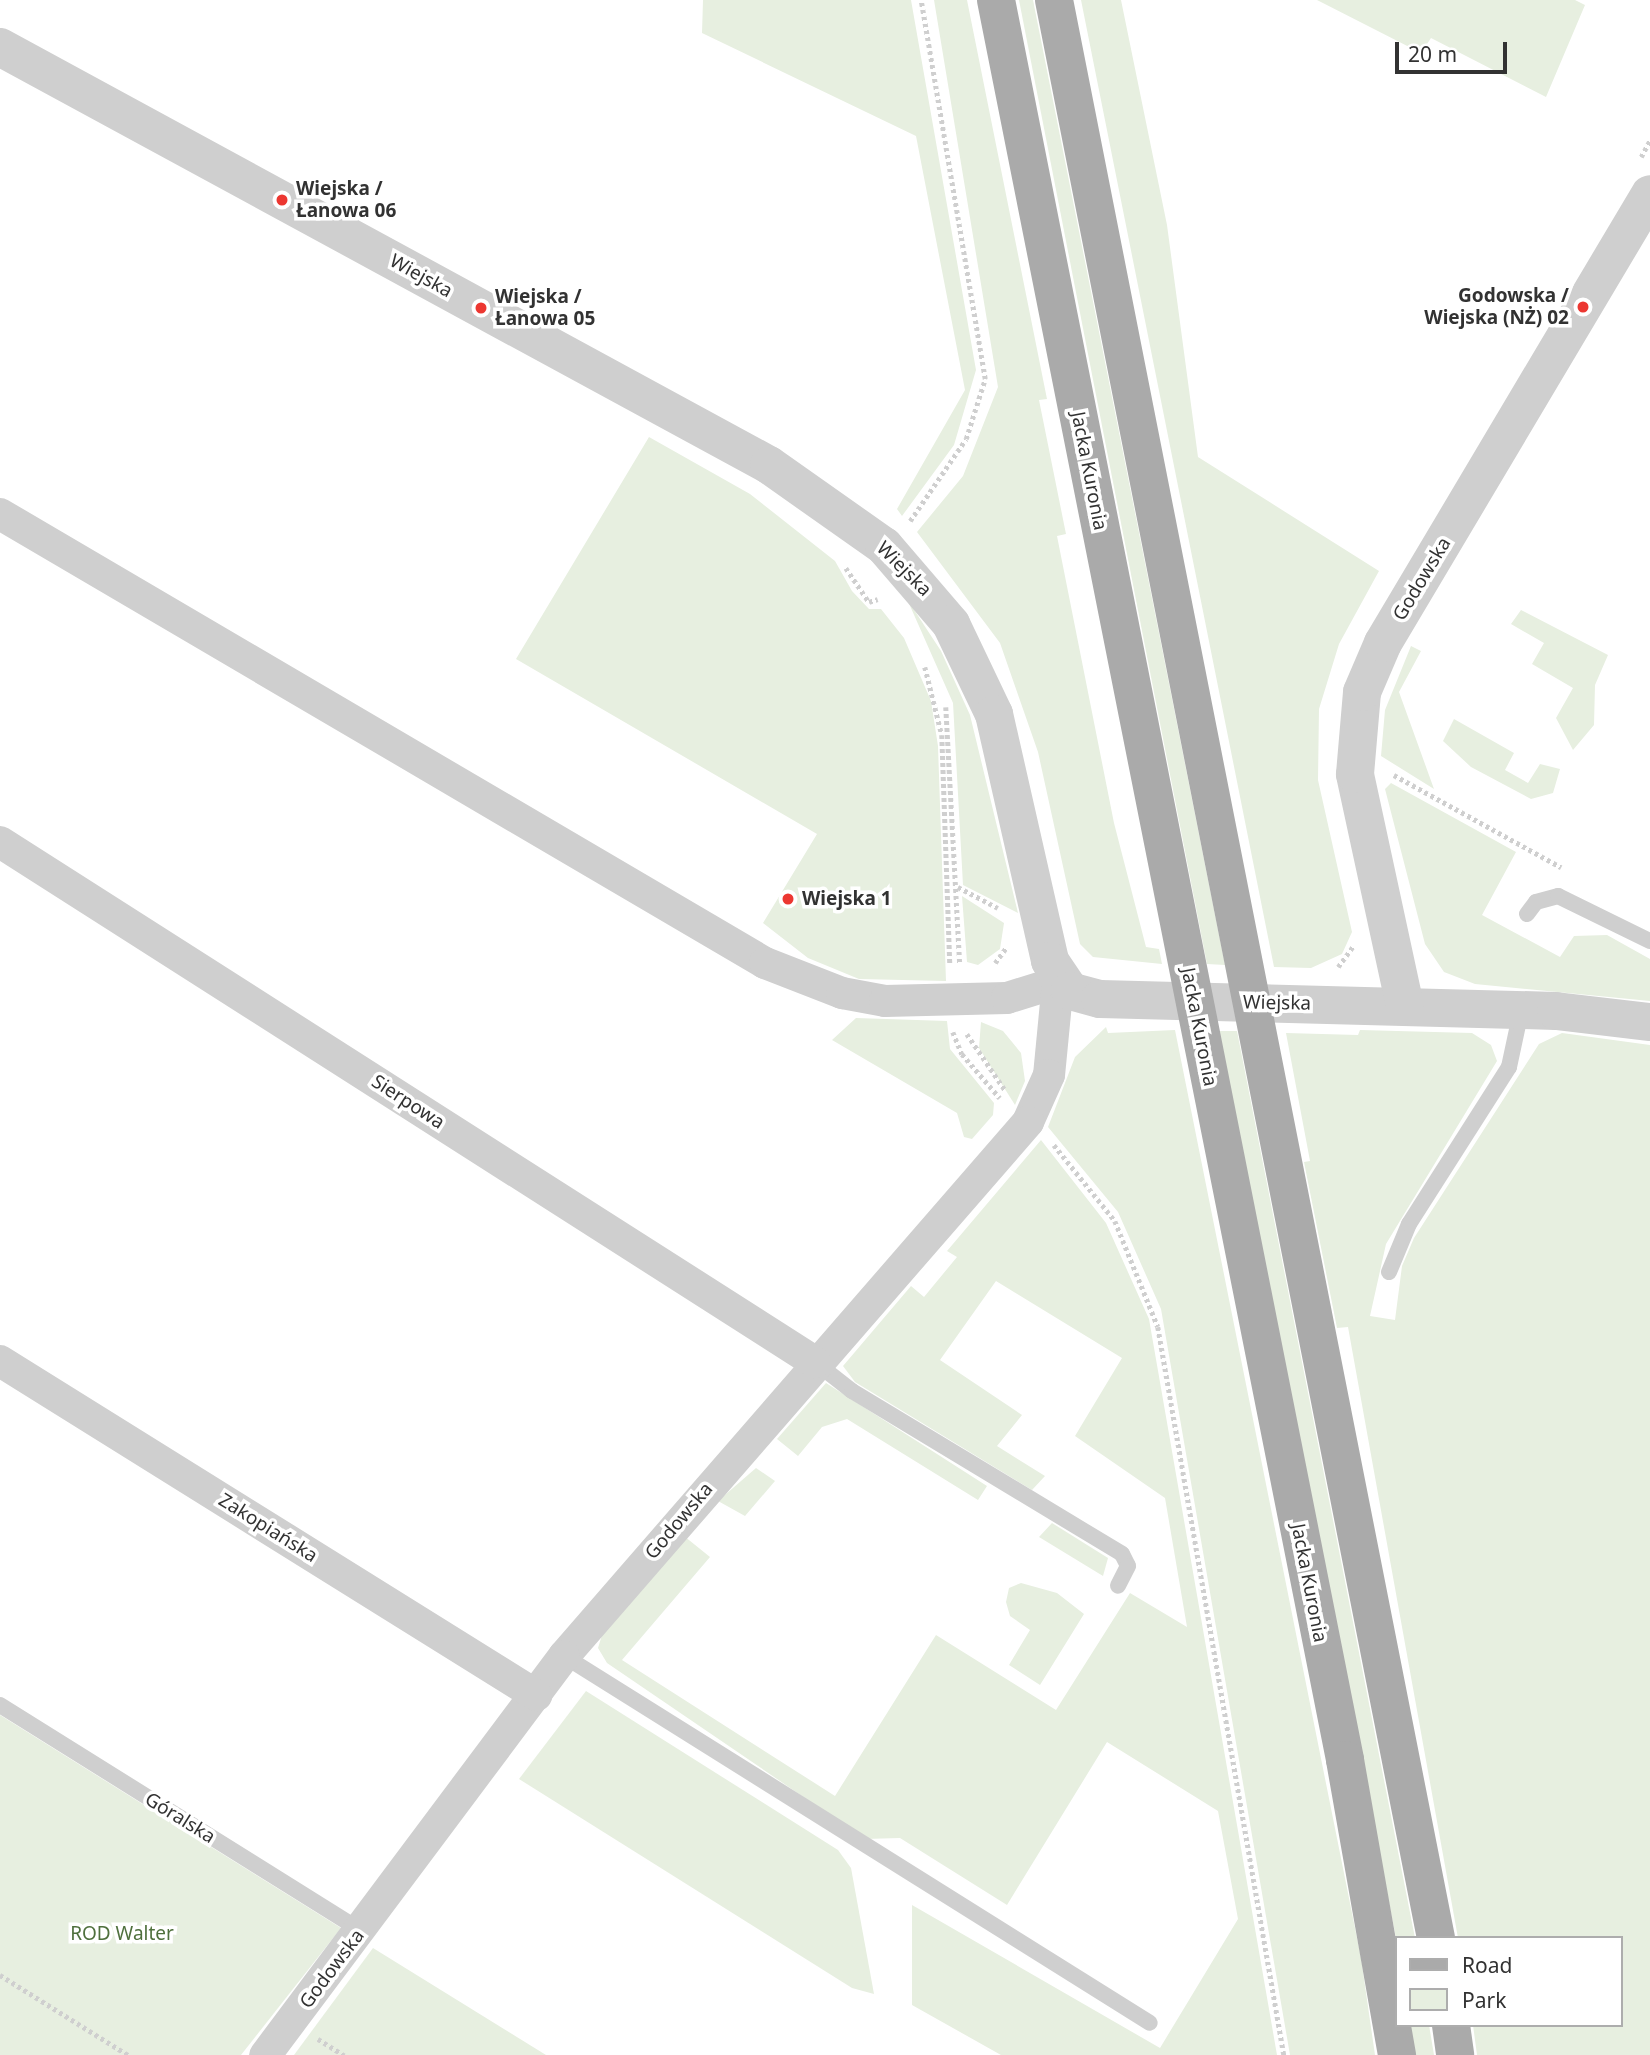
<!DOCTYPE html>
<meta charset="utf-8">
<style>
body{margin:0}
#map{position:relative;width:1650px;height:2055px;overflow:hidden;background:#fff;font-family:"Noto Sans",sans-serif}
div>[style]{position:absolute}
.green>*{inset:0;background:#e7efe0}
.path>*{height:4.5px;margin-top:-2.25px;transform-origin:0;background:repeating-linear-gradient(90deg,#cfcfcf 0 3.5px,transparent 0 7px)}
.service>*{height:16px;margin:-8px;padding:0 8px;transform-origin:8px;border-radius:8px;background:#cfcfcf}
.minor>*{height:32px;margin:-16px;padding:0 16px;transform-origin:16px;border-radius:16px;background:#cfcfcf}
.tertiary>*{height:38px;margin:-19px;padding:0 19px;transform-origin:19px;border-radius:19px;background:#cfcfcf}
.primary>*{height:38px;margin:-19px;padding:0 19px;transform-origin:19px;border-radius:19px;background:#aaa}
.dots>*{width:19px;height:19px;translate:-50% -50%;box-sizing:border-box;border:4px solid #fff;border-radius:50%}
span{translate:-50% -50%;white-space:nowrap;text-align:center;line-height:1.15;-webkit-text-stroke:7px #fff;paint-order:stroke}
.poi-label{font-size:19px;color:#323232;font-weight:700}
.left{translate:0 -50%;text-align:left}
.right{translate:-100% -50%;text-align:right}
.street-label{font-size:19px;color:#323232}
.park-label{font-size:19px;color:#4f703d}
.legend{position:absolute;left:1395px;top:1936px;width:228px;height:91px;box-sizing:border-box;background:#fff;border:2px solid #adadad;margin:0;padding:9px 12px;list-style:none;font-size:21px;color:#323232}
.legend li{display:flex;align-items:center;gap:14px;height:35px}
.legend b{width:35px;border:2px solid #adadad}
.scale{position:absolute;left:1395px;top:42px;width:112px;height:32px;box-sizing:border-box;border:4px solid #323232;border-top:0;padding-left:9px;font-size:21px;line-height:24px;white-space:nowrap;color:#323232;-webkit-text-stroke:5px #fff;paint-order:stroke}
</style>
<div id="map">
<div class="green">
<i style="clip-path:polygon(703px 0,911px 0,976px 370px,954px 445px,902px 516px,897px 509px,965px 390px,916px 136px,702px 33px)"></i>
<i style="clip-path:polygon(934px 0,967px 0,1047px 399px,1039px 400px,1066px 534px,1057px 536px,1114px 823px,1146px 947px,1159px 949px,1162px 964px,1093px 957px,1080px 944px,1038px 752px,1000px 643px,917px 532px,963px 476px,998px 387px)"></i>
<i style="clip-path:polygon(1019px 0,1033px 0,1225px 965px,1207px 964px)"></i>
<i style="clip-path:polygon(1081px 0,1121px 0,1167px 225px,1198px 457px,1379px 571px,1339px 644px,1319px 709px,1318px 780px,1352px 932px,1342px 954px,1311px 968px,1274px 967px)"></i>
<i style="clip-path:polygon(1317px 0,1575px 0,1585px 5px,1546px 97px,1431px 38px,1421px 53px)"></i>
<i style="clip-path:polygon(649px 437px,750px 494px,835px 561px,852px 591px,869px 609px,881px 609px,904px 638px,931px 701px,938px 746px,946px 981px,859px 979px,808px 958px,763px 923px,817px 834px,516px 659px)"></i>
<i style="clip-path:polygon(907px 599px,941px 651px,970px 715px,1018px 913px,963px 885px,953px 703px)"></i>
<i style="clip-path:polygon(1521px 610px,1608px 655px,1595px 685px,1594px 725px,1573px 750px,1556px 718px,1573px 688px,1532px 664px,1544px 643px,1511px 624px)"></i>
<i style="clip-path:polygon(1411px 646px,1421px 651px,1399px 692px,1434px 789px,1381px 756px,1385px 710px)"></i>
<i style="clip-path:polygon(1454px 719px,1514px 753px,1505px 770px,1528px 783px,1540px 764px,1560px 769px,1553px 793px,1531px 799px,1471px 767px,1443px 741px)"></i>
<i style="clip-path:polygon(1391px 783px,1516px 852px,1482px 915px,1560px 957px,1574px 936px,1607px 935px,1650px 959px,1650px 1001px,1475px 984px,1444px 972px,1425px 944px,1385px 789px)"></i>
<i style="clip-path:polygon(962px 896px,1004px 923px,1000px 949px,978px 965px,967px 962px)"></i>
<i style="clip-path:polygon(856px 1018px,947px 1021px,950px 1049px,994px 1103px,993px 1115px,972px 1139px,964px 1137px,957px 1113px,832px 1040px)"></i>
<i style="clip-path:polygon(981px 1022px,1003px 1031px,1021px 1053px,1025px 1081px,1015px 1105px,979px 1048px)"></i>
<i style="clip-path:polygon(1106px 1027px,1108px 1033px,1175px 1030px,1361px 1958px,1375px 2055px,1290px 2055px,1161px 1309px,1118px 1212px,1048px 1127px,1075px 1057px)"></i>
<i style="clip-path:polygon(1360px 1030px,1472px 1033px,1491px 1045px,1497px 1061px,1386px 1244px,1370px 1316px,1395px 1320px,1402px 1266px,1414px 1238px,1539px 1044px,1562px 1033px,1650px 1045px,1650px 2055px,1477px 2055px,1473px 2025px,1620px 2025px,1620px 1938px,1458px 1938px,1348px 1327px,1337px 1328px,1304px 1162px,1310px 1161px,1286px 1033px,1358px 1035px)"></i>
<i style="clip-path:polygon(1218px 1031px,1237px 1031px,1415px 1938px,1396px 1938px)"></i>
<i style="clip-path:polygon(1041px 1140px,1106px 1223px,1149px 1319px,1277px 2055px,1001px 2055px,912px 2005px,912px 1905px,1160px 2048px,1238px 1919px,1218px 1811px,1107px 1742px,1007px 1905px,900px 1838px,865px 1839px,607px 1663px,598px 1648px,602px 1635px,684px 1536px,710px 1557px,622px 1660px,835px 1796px,936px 1635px,1056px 1710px,1130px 1593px,1187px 1627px,1165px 1498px,1075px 1436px,1122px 1358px,996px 1281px,940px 1360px,1022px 1415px,997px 1446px,1045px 1476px,1032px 1490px,855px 1382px,843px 1366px,911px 1286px,924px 1297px,957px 1257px,947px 1251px)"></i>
<i style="clip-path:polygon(826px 1383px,987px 1486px,978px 1500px,847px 1419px,822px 1427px,798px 1456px,777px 1439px)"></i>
<i style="clip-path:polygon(756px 1468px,775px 1481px,745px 1516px,718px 1501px)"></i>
<i style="clip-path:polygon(1052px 1523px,1108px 1558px,1103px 1576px,1039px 1537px)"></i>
<i style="clip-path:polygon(1021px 1583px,1057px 1593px,1084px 1614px,1040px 1685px,1009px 1665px,1030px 1630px,1010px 1616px,1006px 1602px,1009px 1588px)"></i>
<i style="clip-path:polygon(586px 1691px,838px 1850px,851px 1868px,874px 1994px,852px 1988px,519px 1779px)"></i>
<i style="clip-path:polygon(0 1715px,341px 1928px,241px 2055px,0 2055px)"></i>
<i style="clip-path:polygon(373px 1948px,546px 2055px,294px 2055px)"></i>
<i style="clip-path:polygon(1410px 2025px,1429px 2025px,1434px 2055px,1415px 2055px)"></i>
</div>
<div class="path">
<i style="left:1641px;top:157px;width:19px;rotate:-62deg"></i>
<i style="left:910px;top:521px;width:99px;rotate:-55.7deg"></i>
<i style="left:966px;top:439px;width:63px;rotate:-72.4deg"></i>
<i style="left:985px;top:379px;width:384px;rotate:-99.6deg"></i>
<i style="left:846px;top:568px;width:41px;rotate:55.9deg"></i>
<i style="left:869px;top:602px;width:9px;rotate:-18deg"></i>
<i style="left:925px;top:667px;width:70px;rotate:76deg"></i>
<i style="left:942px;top:735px;width:229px;rotate:88deg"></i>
<i style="left:946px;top:707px;width:257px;rotate:86.9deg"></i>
<i style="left:1394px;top:775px;width:191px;rotate:28.9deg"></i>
<i style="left:958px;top:887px;width:45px;rotate:27.7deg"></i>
<i style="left:995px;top:963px;width:19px;rotate:-54deg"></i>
<i style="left:1338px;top:967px;width:26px;rotate:-54deg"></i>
<i style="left:953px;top:1032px;width:24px;rotate:68deg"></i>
<i style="left:962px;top:1054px;width:58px;rotate:49.2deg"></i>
<i style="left:967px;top:1034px;width:68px;rotate:55.8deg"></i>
<i style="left:1054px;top:1145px;width:97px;rotate:51.2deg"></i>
<i style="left:1115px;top:1221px;width:114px;rotate:67.9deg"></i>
<i style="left:1158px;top:1327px;width:739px;rotate:80.18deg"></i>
<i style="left:0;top:1975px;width:151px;rotate:32deg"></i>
<i style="left:318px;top:2039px;width:31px;rotate:32deg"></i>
</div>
<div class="service">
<i style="left:1527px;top:914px;width:15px;rotate:-53deg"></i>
<i style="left:1536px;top:902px;width:23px;rotate:-15deg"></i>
<i style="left:1558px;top:896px;width:102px;rotate:26.1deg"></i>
<i style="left:1389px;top:1272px;width:52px;rotate:-67.4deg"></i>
<i style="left:1409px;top:1224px;width:186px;rotate:-57.5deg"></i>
<i style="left:1509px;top:1067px;width:57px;rotate:-77.9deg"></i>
<i style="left:815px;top:1362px;width:47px;rotate:38.1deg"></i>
<i style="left:852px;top:1391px;width:315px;rotate:31.1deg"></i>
<i style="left:1122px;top:1554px;width:13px;rotate:63deg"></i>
<i style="left:1128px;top:1566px;width:22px;rotate:117deg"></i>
<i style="left:564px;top:1656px;width:691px;rotate:32.06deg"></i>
<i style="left:0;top:1705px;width:426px;rotate:32deg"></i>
</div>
<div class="minor">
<i style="left:0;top:514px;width:887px;rotate:30.41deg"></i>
<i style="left:765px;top:963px;width:83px;rotate:21.3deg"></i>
<i style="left:842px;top:993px;width:44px;rotate:10.5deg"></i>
<i style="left:885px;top:1001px;width:122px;rotate:-1.4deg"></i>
<i style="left:1007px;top:998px;width:53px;rotate:-17.4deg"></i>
<i style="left:1058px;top:982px;width:93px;rotate:95.5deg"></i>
<i style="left:1049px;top:1075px;width:51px;rotate:114.1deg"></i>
<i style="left:1028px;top:1122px;width:707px;rotate:130.99deg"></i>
<i style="left:564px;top:1656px;width:499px;rotate:126.8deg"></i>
<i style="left:0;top:842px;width:967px;rotate:32.54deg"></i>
<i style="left:0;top:1361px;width:632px;rotate:31.93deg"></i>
</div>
<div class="tertiary">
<i style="left:0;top:47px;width:875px;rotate:28.53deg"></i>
<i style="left:769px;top:465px;width:141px;rotate:35.2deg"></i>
<i style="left:884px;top:546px;width:103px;rotate:49.3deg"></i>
<i style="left:951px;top:624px;width:100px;rotate:64.5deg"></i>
<i style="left:994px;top:714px;width:253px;rotate:77.2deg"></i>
<i style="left:1050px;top:961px;width:36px;rotate:56deg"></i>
<i style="left:1070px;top:991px;width:31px;rotate:15deg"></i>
<i style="left:1100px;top:999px;width:456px;rotate:1.5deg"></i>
<i style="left:1556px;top:1011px;width:95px;rotate:6.7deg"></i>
<i style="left:1405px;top:1006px;width:237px;rotate:-102.2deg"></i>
<i style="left:1355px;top:774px;width:82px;rotate:-85.1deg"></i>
<i style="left:1362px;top:692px;width:53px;rotate:-66.8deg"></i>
<i style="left:1383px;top:643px;width:522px;rotate:-59.26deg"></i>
</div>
<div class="primary">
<i style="left:996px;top:0;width:1794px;rotate:78.78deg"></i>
<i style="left:1345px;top:1760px;width:300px;rotate:80deg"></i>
<i style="left:1054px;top:0;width:1975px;rotate:78.85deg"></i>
<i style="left:1451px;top:2025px;width:30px;rotate:82deg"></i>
</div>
<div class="dots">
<i style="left:282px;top:200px;background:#ec3731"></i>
<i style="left:1583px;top:307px;background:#ec3731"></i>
<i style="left:481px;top:308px;background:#ec3731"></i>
<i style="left:788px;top:899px;background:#ec3731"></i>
</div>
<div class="poi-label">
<span class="left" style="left:296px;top:200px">Wiejska /<br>Łanowa 06</span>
<span class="right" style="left:1569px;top:307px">Godowska /<br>Wiejska (NŻ) 02</span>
<span class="left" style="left:495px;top:308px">Wiejska /<br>Łanowa 05</span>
<span class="left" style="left:802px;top:899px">Wiejska 1</span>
</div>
<div class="street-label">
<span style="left:421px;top:276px;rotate:29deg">Wiejska</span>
<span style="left:1089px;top:471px;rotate:79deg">Jacka Kuronia</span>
<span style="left:904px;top:569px;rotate:45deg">Wiejska</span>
<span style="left:1422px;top:579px;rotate:-59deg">Godowska</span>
<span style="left:1277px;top:1003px;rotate:1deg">Wiejska</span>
<span style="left:1199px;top:1027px;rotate:79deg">Jacka Kuronia</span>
<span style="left:408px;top:1102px;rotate:33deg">Sierpowa</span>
<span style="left:679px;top:1521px;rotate:-50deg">Godowska</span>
<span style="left:268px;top:1528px;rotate:32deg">Zakopiańska</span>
<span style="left:1309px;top:1583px;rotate:79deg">Jacka Kuronia</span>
<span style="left:180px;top:1818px;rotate:32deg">Góralska</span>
<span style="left:332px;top:1969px;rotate:-53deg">Godowska</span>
</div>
<div class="park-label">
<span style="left:122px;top:1934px">ROD Walter</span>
</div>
<ul class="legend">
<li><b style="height:9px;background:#aaa"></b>Road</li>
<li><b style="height:19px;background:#e7efe0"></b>Park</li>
</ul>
<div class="scale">20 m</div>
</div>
